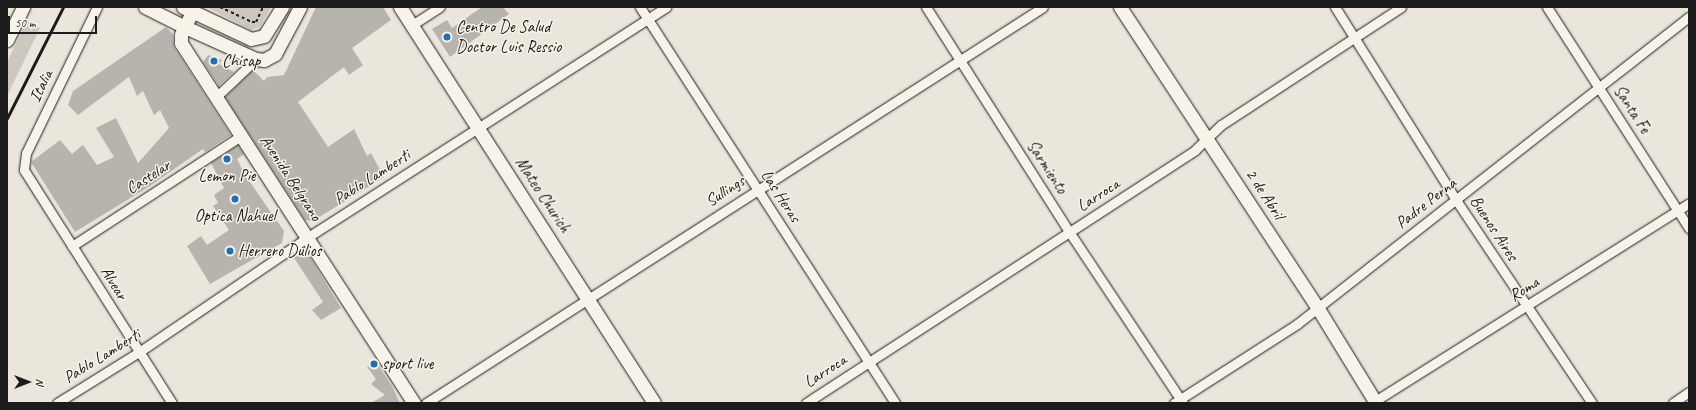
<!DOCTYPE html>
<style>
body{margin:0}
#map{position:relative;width:1696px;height:410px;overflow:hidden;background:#eae6dc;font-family:Caveat,sans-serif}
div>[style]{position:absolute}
.green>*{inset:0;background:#ccc8c0}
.building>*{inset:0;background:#b6b4ac}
.path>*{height:2px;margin-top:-1px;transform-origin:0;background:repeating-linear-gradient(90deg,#1c1c1c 0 3px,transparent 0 6px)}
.roads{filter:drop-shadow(0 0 1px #1c1c1c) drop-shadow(0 0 1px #1c1c1c)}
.street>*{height:9px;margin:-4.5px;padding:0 4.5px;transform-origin:4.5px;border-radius:4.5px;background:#f7f3e8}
.secondary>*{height:13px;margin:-6.5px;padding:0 6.5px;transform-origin:6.5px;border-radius:6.5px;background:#f7f3e8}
.rail>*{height:3px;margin:-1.5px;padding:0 1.5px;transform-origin:1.5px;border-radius:1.5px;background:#1c1c1c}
.dots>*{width:11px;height:11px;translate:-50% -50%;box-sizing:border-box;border:2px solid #f7f3e8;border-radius:50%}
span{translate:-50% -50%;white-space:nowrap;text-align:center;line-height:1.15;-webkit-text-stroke:3px #f7f3e8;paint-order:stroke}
.poi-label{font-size:17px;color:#1c1c1c}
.left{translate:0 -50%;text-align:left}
.street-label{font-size:17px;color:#1c1c1c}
.frame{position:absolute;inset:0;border:8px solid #1c1c1c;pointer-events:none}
.north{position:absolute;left:8px;top:362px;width:40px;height:40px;-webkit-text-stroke:3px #f7f3e8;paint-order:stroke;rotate:90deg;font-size:11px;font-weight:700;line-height:16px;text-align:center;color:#1c1c1c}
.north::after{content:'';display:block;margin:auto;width:14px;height:18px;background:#1c1c1c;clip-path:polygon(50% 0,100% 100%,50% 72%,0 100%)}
.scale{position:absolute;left:8px;top:16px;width:89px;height:18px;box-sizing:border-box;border:2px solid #1c1c1c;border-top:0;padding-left:5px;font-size:12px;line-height:14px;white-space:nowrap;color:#1c1c1c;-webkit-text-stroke:3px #f7f3e8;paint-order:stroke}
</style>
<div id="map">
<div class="green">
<i style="clip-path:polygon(207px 7px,271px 7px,260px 27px,251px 30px)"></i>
<i style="clip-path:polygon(27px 21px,40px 28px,7px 96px,7px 62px)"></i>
</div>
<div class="building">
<i style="clip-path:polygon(316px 7px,383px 7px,391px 20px,352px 48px,363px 65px,349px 75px,344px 67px,298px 102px,328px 147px,354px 129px,367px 156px,371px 153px,384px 177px,313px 221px,305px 220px,225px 97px,253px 70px,264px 81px,267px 77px,284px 75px)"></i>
<i style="clip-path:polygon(482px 7px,503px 7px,509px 14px,450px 57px,432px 29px,447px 20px,452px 28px)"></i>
<i style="clip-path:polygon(166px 27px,173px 34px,174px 47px,231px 135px,205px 152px,203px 149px,150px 186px,75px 232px,31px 162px,60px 140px,72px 154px,83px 145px,97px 165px,114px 157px,96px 128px,116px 118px,138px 163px,169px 128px,160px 110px,154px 115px,143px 91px,137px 96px,129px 77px,78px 115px,68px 105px,73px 91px)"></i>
<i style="clip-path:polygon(208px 55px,222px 60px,219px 64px,234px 72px,219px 86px,203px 62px)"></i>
<i style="clip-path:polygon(238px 145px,244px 154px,237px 159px,245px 175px,284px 231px,282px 243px,210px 284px,187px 246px,201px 236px,207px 245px,229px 230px,213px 206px,218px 203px,214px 195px,224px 188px,211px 163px)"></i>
<i style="clip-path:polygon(301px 253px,308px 254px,341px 308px,321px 320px,312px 310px,323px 302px,294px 258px)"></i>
<i style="clip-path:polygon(376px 362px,392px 386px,400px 403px,371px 403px,385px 395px,371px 384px,376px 379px,367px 367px)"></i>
</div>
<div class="path">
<i style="left:220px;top:7px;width:35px;rotate:25deg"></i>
<i style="left:252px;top:22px;width:4px"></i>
<i style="left:256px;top:22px;width:17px;rotate:-65deg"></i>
</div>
<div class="roads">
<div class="street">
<i style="left:97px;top:7px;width:162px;rotate:115.9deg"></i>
<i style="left:26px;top:153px;width:17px;rotate:97deg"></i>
<i style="left:24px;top:170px;width:276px;rotate:57.6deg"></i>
<i style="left:640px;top:7px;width:471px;rotate:57.2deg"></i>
<i style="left:926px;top:7px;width:268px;rotate:57.5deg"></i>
<i style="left:1070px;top:233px;width:204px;rotate:56.4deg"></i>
<i style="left:1335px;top:7px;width:228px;rotate:57.9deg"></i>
<i style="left:1456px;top:200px;width:244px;rotate:56.2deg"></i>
<i style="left:1547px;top:7px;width:263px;rotate:57.3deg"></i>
<i style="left:412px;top:25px;width:33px;rotate:-33deg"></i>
<i style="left:216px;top:97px;width:55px;rotate:-43.5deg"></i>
<i style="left:72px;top:246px;width:203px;rotate:-33.1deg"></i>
<i style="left:1375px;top:401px;width:371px;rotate:-32.2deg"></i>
<i style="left:57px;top:403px;width:97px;rotate:-31.9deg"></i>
<i style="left:139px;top:352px;width:204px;rotate:-34.2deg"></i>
<i style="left:308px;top:237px;width:426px;rotate:-32.7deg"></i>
<i style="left:426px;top:403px;width:733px;rotate:-32.69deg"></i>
<i style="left:806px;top:403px;width:464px;rotate:-33deg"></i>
<i style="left:1195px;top:150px;width:36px;rotate:-44deg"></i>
<i style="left:1221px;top:125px;width:215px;rotate:-33.2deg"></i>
<i style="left:1174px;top:403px;width:146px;rotate:-32.7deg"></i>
<i style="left:1297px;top:324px;width:498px;rotate:-38.1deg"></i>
<i style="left:1673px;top:403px;width:19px;rotate:-35deg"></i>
</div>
<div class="secondary">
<i style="left:145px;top:7px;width:45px;rotate:26.6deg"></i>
<i style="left:185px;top:27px;width:78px;rotate:24.3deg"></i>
<i style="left:256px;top:59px;width:8px;rotate:7deg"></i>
<i style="left:264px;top:60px;width:13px;rotate:-29deg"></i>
<i style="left:275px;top:54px;width:53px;rotate:-62deg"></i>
<i style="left:183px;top:7px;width:75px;rotate:25.2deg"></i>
<i style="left:251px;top:39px;width:13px;rotate:-13deg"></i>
<i style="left:264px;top:36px;width:34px;rotate:-58deg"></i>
<i style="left:400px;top:7px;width:470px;rotate:57.3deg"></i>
<i style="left:1120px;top:7px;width:359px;rotate:56.7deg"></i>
<i style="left:1317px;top:307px;width:113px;rotate:58.4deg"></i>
<i style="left:192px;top:12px;width:25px;rotate:116deg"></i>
<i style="left:181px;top:35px;width:8px;rotate:90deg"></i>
<i style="left:181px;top:43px;width:429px;rotate:57.1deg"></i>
<i style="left:7px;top:40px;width:37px;rotate:-64deg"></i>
</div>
</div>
<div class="rail">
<i style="left:7px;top:118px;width:124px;rotate:-63.2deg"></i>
</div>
<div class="dots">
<i style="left:447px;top:37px;background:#1f6fb2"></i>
<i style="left:214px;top:61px;background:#1f6fb2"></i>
<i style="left:227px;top:159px;background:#1f6fb2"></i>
<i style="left:235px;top:199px;background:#1f6fb2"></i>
<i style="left:230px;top:251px;background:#1f6fb2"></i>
<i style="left:374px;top:364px;background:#1f6fb2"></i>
</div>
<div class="poi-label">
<span class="left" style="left:456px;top:37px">Centro De Salud<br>Doctor Luis Ressio</span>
<span class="left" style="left:222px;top:61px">Chisap</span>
<span style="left:227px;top:176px">Lemon Pie</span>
<span style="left:235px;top:216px">Optica Nahuel</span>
<span class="left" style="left:238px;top:251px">Herrero Dulios</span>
<span class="left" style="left:382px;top:364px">sport live</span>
</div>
<div class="street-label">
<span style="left:41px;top:86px;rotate:-64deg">Italia</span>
<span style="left:1632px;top:109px;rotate:57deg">Santa Fe</span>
<span style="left:1047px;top:167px;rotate:57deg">Sarmiento</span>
<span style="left:148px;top:177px;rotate:-33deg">Castelar</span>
<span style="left:372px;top:177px;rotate:-33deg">Pablo Lamberti</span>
<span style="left:291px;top:178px;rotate:57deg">Avenida Belgrano</span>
<span style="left:725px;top:191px;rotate:-33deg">Sullings</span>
<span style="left:1265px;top:194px;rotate:57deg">2 de Abril</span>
<span style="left:543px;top:195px;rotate:57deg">Mateo Churich</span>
<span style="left:1098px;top:195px;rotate:-33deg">Larroca</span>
<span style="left:781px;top:196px;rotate:57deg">Las Heras</span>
<span style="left:1426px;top:203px;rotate:-38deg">Padre Perna</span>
<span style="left:1494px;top:228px;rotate:57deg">Buenos Aires</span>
<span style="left:114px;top:283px;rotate:58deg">Alvear</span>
<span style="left:1524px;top:289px;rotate:-32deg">Roma</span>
<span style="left:102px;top:356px;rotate:-32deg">Pablo Lamberti</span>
<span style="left:825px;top:371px;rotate:-33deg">Larroca</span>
</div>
<div class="frame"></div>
<div class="north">N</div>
<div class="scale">50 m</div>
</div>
